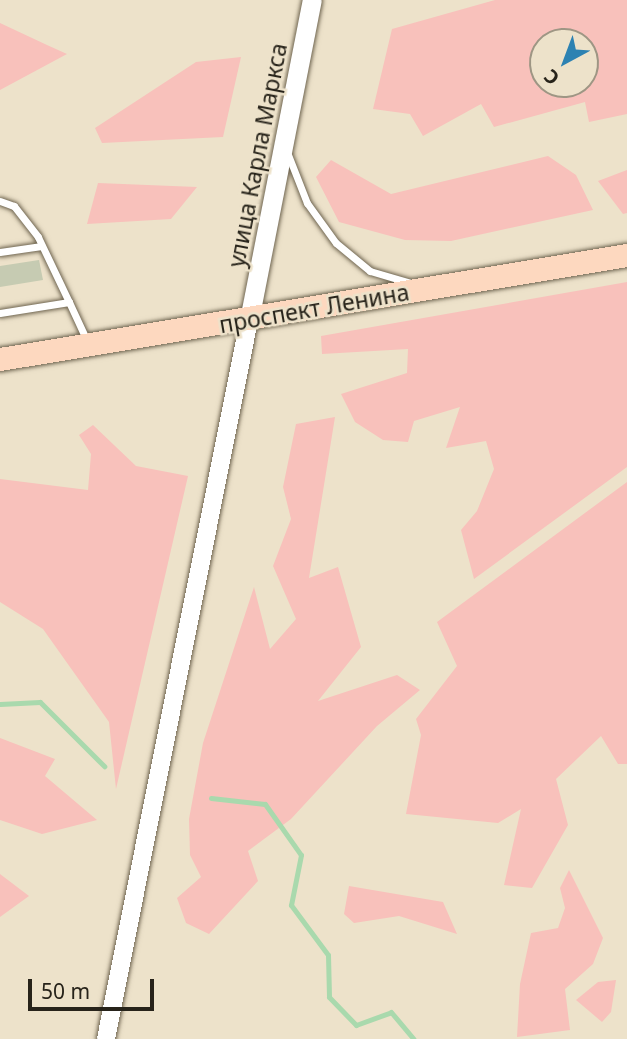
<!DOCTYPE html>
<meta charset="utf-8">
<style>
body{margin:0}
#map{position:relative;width:627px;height:1039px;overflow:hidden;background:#ede2ca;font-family:"Noto Sans",sans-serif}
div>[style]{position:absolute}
.green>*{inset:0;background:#f8c1bb}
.stream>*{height:5px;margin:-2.5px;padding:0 2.5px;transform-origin:2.5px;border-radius:2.5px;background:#a9d9ad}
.building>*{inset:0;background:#c6cbb2}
.roads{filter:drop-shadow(0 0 2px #6f6550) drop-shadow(0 0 2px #6f6550)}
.service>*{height:7px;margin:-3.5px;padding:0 3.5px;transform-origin:3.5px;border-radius:3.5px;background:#fff}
.tertiary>*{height:18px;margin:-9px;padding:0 9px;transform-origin:9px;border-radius:9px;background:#fff}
.secondary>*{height:19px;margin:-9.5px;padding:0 9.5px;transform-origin:9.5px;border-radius:9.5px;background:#fff}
.primary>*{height:23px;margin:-11.5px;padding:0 11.5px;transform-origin:11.5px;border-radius:11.5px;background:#fdd8bf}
span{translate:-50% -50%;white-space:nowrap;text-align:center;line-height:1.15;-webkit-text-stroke:5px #ede2ca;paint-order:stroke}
.street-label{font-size:23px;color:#27231a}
.north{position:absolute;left:529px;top:28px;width:70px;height:70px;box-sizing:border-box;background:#ede2ca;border:2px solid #9e9684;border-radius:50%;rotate:221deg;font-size:19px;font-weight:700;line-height:28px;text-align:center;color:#27231a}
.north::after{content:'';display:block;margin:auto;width:24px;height:32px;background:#2d82b2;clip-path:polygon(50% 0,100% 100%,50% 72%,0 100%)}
.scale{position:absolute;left:28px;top:979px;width:126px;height:32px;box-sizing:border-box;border:4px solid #27231a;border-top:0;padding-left:9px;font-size:21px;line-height:24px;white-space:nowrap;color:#27231a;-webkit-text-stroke:5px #ede2ca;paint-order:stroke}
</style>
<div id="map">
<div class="green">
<i style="clip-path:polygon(evenodd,495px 0,627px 0,627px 114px,589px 122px,585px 102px,494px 127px,481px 104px,423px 136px,410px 114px,373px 109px,392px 29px,495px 0,543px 42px,585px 42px,585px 84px,543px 84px,543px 42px)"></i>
<i style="clip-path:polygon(0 23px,47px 45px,67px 54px,0 90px)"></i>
<i style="clip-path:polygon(241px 57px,223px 137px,102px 143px,95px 128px,196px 62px)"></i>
<i style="clip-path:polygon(548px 156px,576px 175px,593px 210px,451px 241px,405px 240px,339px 222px,316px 177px,331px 160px,391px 194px)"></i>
<i style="clip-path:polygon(627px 170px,627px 213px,623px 214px,598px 181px)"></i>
<i style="clip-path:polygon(98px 183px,197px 187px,171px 219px,87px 224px)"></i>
<i style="clip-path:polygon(627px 282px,627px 467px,474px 579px,461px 530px,477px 511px,494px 469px,486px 441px,446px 448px,460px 407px,414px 421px,408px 442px,383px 440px,355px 422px,341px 394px,407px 373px,408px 349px,322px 354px,321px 336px)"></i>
<i style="clip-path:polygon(335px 417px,309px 578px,338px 567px,361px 647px,318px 701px,397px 675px,420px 690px,377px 726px,291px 819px,248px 851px,258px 881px,209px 934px,186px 923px,177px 898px,201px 877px,190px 855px,189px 819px,203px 743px,254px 587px,270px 649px,296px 619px,273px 566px,291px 519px,283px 487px,296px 424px)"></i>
<i style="clip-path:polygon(93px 425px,136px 466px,188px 476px,116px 789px,109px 722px,43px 629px,0 602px,0 479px,88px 490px,91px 454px,79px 435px)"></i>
<i style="clip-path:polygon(627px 482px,627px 764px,618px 764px,601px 736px,556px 779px,568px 825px,532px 888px,504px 885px,521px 809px,498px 823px,406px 814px,421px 735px,416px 719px,457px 666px,437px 622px)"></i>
<i style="clip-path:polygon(0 738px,55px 759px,45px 776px,97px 820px,42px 834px,0 820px)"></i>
<i style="clip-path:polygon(569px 870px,603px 938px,593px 964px,565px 989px,570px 1030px,517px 1037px,520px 984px,531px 933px,558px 928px,565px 908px,560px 888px)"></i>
<i style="clip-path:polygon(0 874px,29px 896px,0 917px)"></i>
<i style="clip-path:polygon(349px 886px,443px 902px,457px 934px,399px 916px,354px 923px,344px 914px)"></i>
<i style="clip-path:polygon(616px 980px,611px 1012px,602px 1022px,576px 1000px,598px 982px)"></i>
</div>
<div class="stream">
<i style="left:0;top:704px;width:40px;rotate:-2.9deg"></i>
<i style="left:40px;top:702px;width:91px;rotate:45deg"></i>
<i style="left:211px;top:798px;width:54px;rotate:6.3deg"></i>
<i style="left:265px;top:804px;width:62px;rotate:54.8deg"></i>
<i style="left:301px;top:855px;width:51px;rotate:101.3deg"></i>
<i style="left:291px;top:905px;width:62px;rotate:53.5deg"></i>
<i style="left:328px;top:955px;width:42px;rotate:88.6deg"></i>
<i style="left:329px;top:997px;width:39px;rotate:46deg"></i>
<i style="left:356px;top:1025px;width:37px;rotate:-20deg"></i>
<i style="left:391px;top:1012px;width:35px;rotate:50deg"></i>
</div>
<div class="building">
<i style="clip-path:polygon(39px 260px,43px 280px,0 287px,0 266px)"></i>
</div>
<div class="roads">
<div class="service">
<i style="left:287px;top:152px;width:55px;rotate:68.6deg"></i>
<i style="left:307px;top:203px;width:49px;rotate:54.1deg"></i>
<i style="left:336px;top:243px;width:44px;rotate:39.5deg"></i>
<i style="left:370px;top:271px;width:43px;rotate:16.3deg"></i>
<i style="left:0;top:201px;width:15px;rotate:20deg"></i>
<i style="left:14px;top:206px;width:39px;rotate:52deg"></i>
<i style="left:38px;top:237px;width:72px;rotate:64.5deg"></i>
<i style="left:0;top:252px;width:42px;rotate:-8.1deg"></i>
<i style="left:0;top:313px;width:70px;rotate:-9.1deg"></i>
<i style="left:69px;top:302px;width:43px;rotate:65.2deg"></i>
</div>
<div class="tertiary">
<i style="left:106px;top:1039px;width:733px;rotate:-78.75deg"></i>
</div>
<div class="secondary">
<i style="left:249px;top:320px;width:326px;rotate:-78.9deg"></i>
</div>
<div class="primary">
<i style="left:0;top:359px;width:636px;rotate:-9.42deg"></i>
</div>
</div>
<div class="street-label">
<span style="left:257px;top:155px;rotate:-79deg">улица Карла Маркса</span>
<span style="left:314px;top:308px;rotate:-10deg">проспект Ленина</span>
</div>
<div class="north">С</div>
<div class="scale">50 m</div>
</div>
